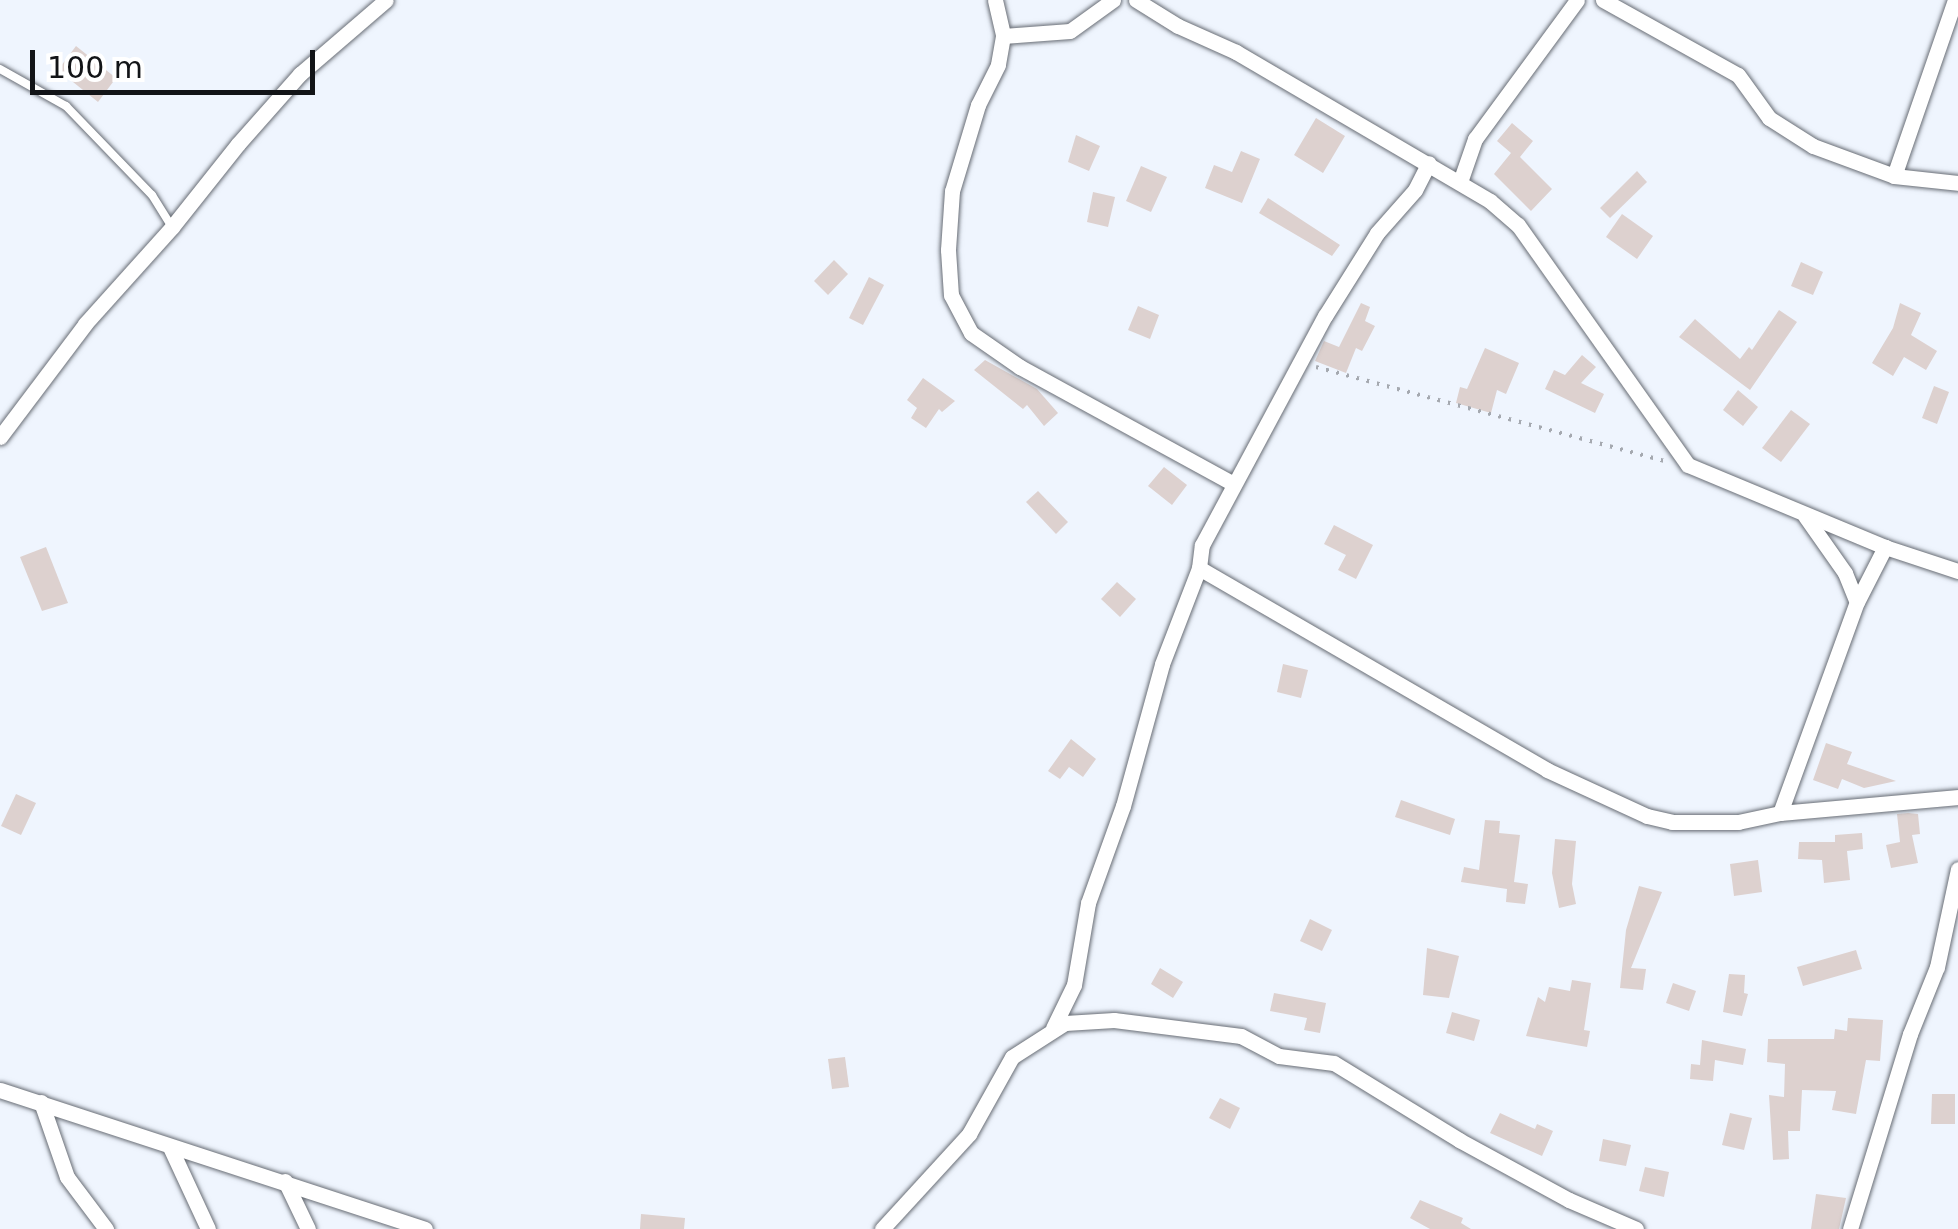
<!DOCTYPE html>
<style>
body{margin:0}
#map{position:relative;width:1958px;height:1229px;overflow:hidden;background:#eff5fe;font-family:"DejaVu Sans",sans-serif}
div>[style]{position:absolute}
.building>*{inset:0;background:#ddd1cf}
.path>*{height:4px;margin-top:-2px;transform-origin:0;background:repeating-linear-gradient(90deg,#a5a9b0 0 2.5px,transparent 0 10.5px)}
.roads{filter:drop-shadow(0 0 2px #686d75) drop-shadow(0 0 2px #686d75)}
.lane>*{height:8px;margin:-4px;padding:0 4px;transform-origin:4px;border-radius:4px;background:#fff}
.street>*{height:15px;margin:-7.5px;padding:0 7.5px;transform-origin:7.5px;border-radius:7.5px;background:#fff}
span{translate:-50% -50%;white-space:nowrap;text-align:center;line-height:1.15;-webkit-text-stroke:9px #fff;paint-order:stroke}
.scale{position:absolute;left:30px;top:50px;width:285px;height:45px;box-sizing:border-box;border:5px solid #121417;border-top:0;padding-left:12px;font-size:30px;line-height:35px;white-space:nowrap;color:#121417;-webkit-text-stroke:8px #fff;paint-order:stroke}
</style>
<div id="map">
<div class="building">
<i style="clip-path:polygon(76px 46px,116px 78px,98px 102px,58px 70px)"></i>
<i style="clip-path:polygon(1316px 118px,1345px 136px,1323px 173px,1294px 155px)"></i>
<i style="clip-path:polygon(1512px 123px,1533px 141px,1520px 157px,1552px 189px,1531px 211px,1494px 174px,1511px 153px,1497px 141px)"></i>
<i style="clip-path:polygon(1076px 135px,1100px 146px,1089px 171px,1068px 162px)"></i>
<i style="clip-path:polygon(1241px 151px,1260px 159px,1242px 203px,1205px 188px,1214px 165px,1232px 172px)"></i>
<i style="clip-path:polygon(1141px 166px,1167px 177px,1151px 212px,1126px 201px)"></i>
<i style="clip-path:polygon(1637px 171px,1647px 182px,1610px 218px,1600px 208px)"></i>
<i style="clip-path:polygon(1093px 192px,1115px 197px,1108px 227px,1087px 222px)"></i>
<i style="clip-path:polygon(1268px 198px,1340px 245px,1332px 256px,1259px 213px)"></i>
<i style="clip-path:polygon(1622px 214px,1653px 236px,1637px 259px,1606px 237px)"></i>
<i style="clip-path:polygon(834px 260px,848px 274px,828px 295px,814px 281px)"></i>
<i style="clip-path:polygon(1801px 262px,1823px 272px,1813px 295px,1791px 286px)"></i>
<i style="clip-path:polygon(869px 277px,884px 285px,863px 325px,849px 318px)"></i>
<i style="clip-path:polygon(1361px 303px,1370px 307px,1365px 321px,1375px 326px,1362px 351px,1356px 348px,1346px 373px,1315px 361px,1324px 341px,1339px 347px)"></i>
<i style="clip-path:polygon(1900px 303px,1921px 313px,1911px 335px,1937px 351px,1926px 370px,1904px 357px,1893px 376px,1872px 363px,1893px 328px)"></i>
<i style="clip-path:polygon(1138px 306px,1159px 315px,1150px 339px,1128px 330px)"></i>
<i style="clip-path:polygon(1779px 310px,1797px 322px,1750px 390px,1679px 337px,1695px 319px,1740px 359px,1749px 347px,1752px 350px)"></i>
<i style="clip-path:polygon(1485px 348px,1519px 363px,1506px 394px,1497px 390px,1491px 413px,1456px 403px,1460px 387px,1467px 389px)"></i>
<i style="clip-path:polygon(1582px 355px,1596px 367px,1581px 383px,1604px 394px,1595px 413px,1545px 389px,1554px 370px,1565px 375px)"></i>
<i style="clip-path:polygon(985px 360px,1037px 389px,1058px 413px,1044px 426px,1027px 405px,1023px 409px,974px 370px)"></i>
<i style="clip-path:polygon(923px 378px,955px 401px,942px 412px,939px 409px,926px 428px,911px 418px,917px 408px,907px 400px)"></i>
<i style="clip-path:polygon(1934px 386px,1949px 392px,1937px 424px,1922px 418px)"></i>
<i style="clip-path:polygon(1738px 390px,1758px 407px,1743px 426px,1723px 410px)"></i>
<i style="clip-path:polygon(1791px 410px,1810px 424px,1781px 462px,1762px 448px)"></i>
<i style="clip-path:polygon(1164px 467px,1187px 485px,1172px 505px,1148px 486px)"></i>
<i style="clip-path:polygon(1038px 491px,1068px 522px,1056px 534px,1026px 502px)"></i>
<i style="clip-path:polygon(1334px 525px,1373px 545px,1356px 579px,1338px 570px,1346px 555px,1324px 544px)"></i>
<i style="clip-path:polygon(46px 547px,68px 603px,42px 611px,20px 557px)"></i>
<i style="clip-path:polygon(1117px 582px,1136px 599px,1120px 617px,1101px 599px)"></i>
<i style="clip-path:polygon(1283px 664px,1308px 670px,1301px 698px,1277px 692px)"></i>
<i style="clip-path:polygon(1071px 739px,1096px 759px,1083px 777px,1069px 767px,1060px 779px,1048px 771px)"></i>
<i style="clip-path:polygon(1826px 743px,1852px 752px,1847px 764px,1896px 781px,1864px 788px,1842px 779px,1838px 789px,1813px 780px)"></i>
<i style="clip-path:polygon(16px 794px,36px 803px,21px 835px,1px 826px)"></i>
<i style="clip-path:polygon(1401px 800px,1455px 819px,1450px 835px,1395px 817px)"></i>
<i style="clip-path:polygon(1908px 813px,1918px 814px,1920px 834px,1912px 835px,1918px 863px,1891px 868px,1886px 845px,1900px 842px,1897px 814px)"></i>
<i style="clip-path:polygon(1485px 820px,1500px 821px,1499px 833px,1520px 835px,1514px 882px,1528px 884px,1525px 904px,1506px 902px,1507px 889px,1461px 882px,1464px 867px,1479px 870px)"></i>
<i style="clip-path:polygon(1862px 833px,1863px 849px,1847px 851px,1850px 880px,1824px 883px,1822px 860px,1798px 859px,1799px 842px,1835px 842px,1835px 835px)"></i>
<i style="clip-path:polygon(1555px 839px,1576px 841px,1572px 884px,1576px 904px,1559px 908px,1552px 873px)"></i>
<i style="clip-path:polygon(1758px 860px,1762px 892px,1734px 896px,1730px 864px)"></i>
<i style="clip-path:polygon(1639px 886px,1662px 892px,1631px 968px,1646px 969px,1643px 990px,1620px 988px,1626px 930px)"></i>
<i style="clip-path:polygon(1310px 919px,1332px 930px,1322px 951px,1300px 941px)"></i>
<i style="clip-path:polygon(1427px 948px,1459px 956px,1449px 998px,1423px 995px)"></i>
<i style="clip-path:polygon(1856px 950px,1862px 969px,1803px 986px,1797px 967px)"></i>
<i style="clip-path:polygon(1160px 968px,1183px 982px,1173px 998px,1151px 984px)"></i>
<i style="clip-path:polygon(1729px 974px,1745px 975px,1744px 993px,1748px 994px,1742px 1016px,1723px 1012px)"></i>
<i style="clip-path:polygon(1572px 980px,1591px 983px,1584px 1030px,1590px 1031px,1587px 1047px,1526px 1036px,1538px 997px,1545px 1002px,1549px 987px,1570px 991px)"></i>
<i style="clip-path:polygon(1673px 983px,1696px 991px,1689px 1011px,1666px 1003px)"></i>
<i style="clip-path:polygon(1274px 993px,1326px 1003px,1320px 1033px,1304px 1030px,1307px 1018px,1270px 1011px)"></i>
<i style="clip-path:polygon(1452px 1012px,1480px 1020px,1474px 1041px,1446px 1033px)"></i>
<i style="clip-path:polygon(1848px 1018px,1883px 1020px,1880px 1061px,1866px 1060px,1856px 1114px,1832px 1110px,1836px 1091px,1802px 1090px,1800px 1131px,1788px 1131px,1789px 1159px,1773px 1160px,1769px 1095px,1784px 1097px,1785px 1064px,1767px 1062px,1768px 1039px,1834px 1039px,1835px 1029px,1847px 1031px)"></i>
<i style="clip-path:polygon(1702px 1040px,1746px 1049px,1743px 1065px,1715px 1060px,1713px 1081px,1690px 1079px,1691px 1064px,1700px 1065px)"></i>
<i style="clip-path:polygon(845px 1057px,849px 1087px,832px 1089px,828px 1059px)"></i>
<i style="clip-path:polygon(1932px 1094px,1955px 1094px,1955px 1124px,1931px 1124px)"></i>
<i style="clip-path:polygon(1220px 1098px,1240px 1108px,1230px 1129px,1209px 1118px)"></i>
<i style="clip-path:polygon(1500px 1113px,1535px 1129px,1537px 1124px,1553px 1131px,1542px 1156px,1490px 1133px)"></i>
<i style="clip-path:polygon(1730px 1113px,1752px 1118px,1744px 1150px,1722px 1145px)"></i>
<i style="clip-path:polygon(1603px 1139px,1631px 1145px,1626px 1166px,1599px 1161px)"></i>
<i style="clip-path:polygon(1645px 1167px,1669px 1172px,1664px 1197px,1639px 1191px)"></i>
<i style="clip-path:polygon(1816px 1194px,1846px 1198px,1839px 1229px,1811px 1229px)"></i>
<i style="clip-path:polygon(1420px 1200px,1463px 1218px,1461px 1223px,1471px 1229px,1430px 1229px,1410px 1218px)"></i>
<i style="clip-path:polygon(641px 1214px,685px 1218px,684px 1229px,640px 1229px)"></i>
</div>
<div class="path">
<i style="left:1316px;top:367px;width:360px;rotate:15.1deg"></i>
</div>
<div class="roads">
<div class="lane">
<i style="left:0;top:69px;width:76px;rotate:29.3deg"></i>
<i style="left:66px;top:106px;width:124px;rotate:46deg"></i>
<i style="left:152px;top:195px;width:36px;rotate:58deg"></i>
</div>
<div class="street">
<i style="left:995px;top:0;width:37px;rotate:77deg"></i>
<i style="left:1003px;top:36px;width:29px;rotate:100deg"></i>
<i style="left:998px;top:65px;width:45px;rotate:116.6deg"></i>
<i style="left:978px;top:105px;width:90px;rotate:106.8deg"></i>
<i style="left:952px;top:191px;width:59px;rotate:93.9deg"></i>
<i style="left:948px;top:250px;width:45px;rotate:86.2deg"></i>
<i style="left:951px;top:295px;width:43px;rotate:62.2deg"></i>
<i style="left:971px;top:333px;width:60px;rotate:34.8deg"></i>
<i style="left:1020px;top:367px;width:244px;rotate:28.7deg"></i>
<i style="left:1136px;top:0;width:49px;rotate:31.8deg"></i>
<i style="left:1178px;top:26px;width:64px;rotate:24.1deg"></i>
<i style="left:1236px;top:52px;width:294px;rotate:30.4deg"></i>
<i style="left:1490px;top:201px;width:37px;rotate:41deg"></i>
<i style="left:1518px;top:225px;width:294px;rotate:54.7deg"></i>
<i style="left:1688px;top:465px;width:213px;rotate:22.6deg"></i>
<i style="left:1885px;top:547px;width:77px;rotate:18.2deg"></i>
<i style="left:1603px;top:0;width:154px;rotate:29.1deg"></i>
<i style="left:1738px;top:75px;width:53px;rotate:54.2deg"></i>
<i style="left:1769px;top:118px;width:52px;rotate:32.5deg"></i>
<i style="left:1813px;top:146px;width:86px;rotate:20.3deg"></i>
<i style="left:1894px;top:176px;width:64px;rotate:6.2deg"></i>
<i style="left:1003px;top:36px;width:67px;rotate:-4.3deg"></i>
<i style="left:1070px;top:31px;width:53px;rotate:-35.8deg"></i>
<i style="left:1894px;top:176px;width:186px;rotate:-70.9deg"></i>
<i style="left:1460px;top:182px;width:46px;rotate:-70.8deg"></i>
<i style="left:1475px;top:139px;width:172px;rotate:-53.7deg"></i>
<i style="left:0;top:437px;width:141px;rotate:-53deg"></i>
<i style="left:85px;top:324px;width:130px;rotate:-48.1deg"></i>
<i style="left:172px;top:227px;width:106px;rotate:-51.5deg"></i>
<i style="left:238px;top:144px;width:94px;rotate:-48.5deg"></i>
<i style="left:300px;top:74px;width:113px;rotate:-40.7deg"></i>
<i style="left:1805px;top:516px;width:70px;rotate:54.9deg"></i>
<i style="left:1845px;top:573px;width:31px;rotate:68deg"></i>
<i style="left:1199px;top:568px;width:402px;rotate:30.1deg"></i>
<i style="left:1547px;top:770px;width:110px;rotate:24.7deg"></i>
<i style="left:1647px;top:816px;width:26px;rotate:13deg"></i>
<i style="left:1672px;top:822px;width:66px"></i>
<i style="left:1738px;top:822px;width:43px;rotate:-12.1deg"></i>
<i style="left:1780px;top:813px;width:179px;rotate:-5.1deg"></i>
<i style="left:1780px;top:813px;width:225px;rotate:-70deg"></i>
<i style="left:1857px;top:602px;width:62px;rotate:-63deg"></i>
<i style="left:1053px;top:1028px;width:48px;rotate:-64deg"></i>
<i style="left:1074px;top:985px;width:83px;rotate:-80.3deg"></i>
<i style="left:1088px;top:903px;width:103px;rotate:-70.2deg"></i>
<i style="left:1123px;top:806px;width:147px;rotate:-74.6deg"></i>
<i style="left:1162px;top:664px;width:103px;rotate:-68.9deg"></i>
<i style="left:1199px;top:568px;width:23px;rotate:-83deg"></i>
<i style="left:1202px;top:545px;width:260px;rotate:-61.8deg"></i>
<i style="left:1325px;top:316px;width:98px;rotate:-57.9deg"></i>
<i style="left:1377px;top:233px;width:57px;rotate:-48.5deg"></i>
<i style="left:1415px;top:190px;width:30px;rotate:-63deg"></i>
<i style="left:0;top:1090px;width:447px;rotate:18.1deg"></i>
<i style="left:41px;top:1102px;width:79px;rotate:70.9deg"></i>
<i style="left:67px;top:1177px;width:65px;rotate:53.1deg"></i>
<i style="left:170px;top:1147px;width:90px;rotate:65.1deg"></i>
<i style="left:285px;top:1181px;width:53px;rotate:64.4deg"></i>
<i style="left:882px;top:1229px;width:129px;rotate:-47.5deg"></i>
<i style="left:969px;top:1134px;width:88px;rotate:-60.8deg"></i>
<i style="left:1012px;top:1057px;width:63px;rotate:-32.7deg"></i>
<i style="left:1065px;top:1023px;width:49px;rotate:-3.5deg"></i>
<i style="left:1114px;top:1020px;width:128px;rotate:7.2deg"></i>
<i style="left:1241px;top:1036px;width:43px;rotate:27.8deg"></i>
<i style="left:1279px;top:1056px;width:55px;rotate:7.3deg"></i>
<i style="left:1334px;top:1063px;width:147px;rotate:31.6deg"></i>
<i style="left:1459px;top:1140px;width:125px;rotate:28.6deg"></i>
<i style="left:1569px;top:1200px;width:73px;rotate:23.4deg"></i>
<i style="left:1850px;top:1229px;width:204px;rotate:-72.9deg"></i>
<i style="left:1910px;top:1034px;width:72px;rotate:-68.1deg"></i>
<i style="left:1937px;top:967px;width:100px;rotate:-77.9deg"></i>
</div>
</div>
<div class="scale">100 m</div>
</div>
